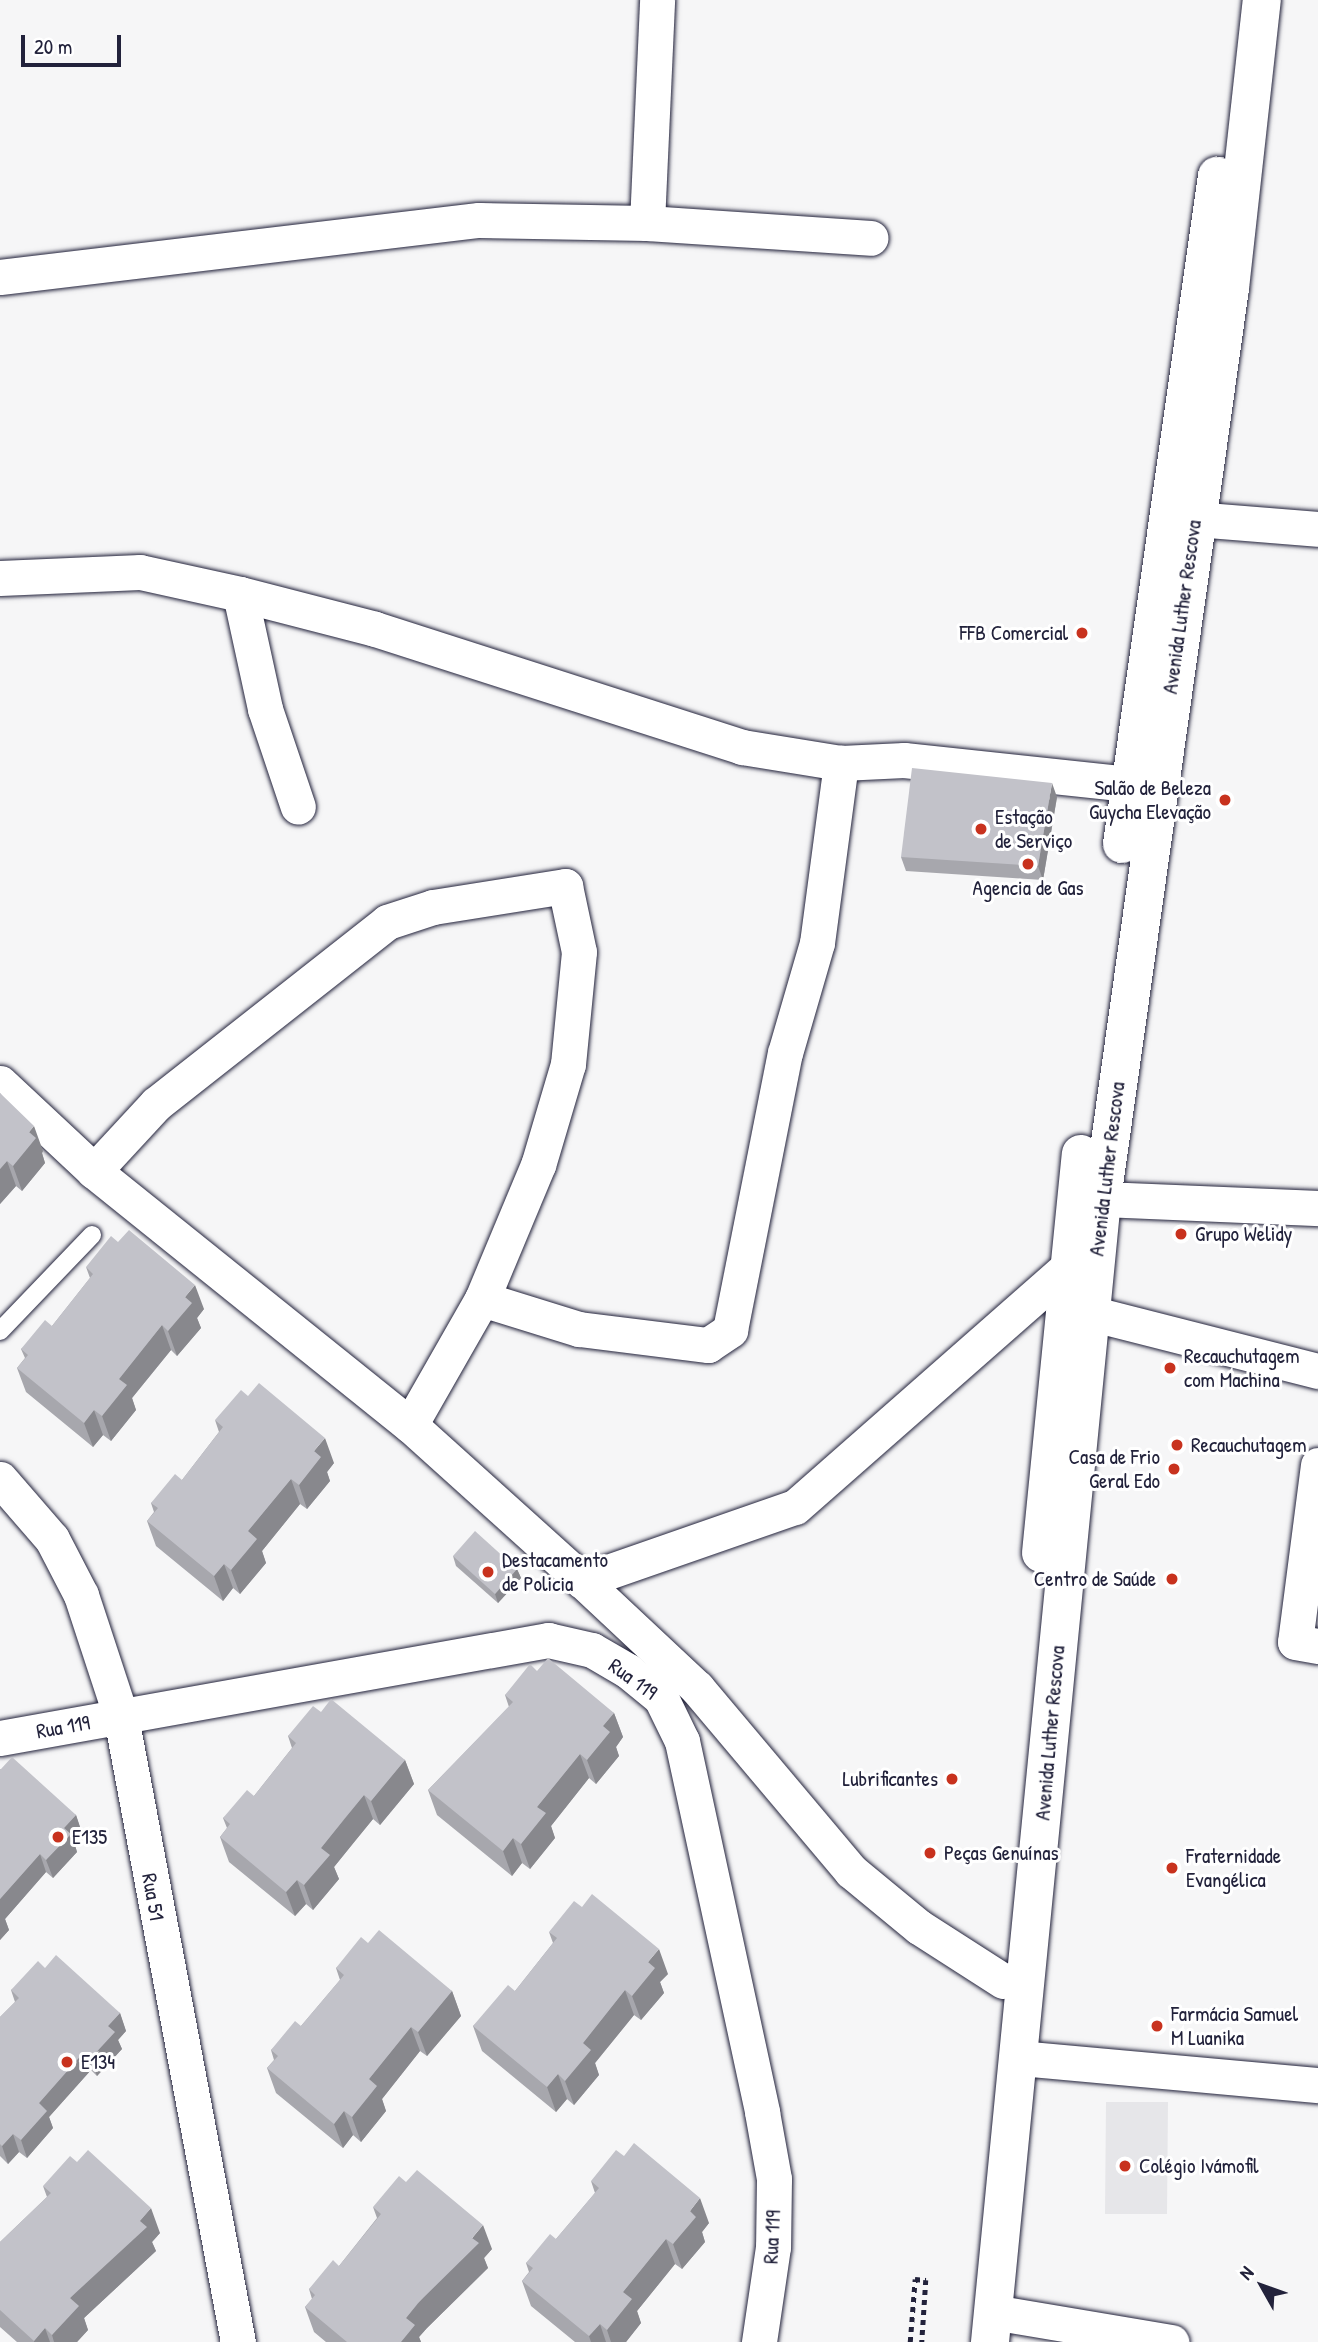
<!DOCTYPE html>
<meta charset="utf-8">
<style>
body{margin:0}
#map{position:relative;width:1318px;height:2342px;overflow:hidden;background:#f6f6f7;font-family:"Patrick Hand",sans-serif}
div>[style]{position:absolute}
.built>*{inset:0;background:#e6e6e9}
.path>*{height:4.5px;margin-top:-2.25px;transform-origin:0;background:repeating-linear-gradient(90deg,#22223b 0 5px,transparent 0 10px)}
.roads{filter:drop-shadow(0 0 2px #22223b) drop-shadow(0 0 2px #22223b)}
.service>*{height:18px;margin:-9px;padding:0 9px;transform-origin:9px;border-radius:9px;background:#fff}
.minor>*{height:35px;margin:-17.5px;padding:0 17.5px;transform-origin:17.5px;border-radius:17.5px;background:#fff}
.secondary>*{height:38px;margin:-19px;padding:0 19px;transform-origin:19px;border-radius:19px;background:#fff}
.wall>*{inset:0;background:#a7a7ad}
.shaded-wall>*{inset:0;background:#88888d}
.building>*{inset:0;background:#c2c2c9}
.dots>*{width:19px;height:19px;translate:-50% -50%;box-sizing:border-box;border:4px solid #fff;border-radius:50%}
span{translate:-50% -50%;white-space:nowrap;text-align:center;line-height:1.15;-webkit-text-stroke:6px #fff;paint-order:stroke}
.street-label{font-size:21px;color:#22223b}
.poi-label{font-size:21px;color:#22223b}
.right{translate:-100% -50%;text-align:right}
.left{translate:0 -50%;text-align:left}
.north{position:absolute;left:1227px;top:2251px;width:70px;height:70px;-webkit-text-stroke:5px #fff;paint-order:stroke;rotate:310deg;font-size:19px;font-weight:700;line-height:28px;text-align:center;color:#22223b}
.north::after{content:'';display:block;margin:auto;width:24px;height:32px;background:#22223b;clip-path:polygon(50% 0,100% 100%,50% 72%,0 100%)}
.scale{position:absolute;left:21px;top:35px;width:100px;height:32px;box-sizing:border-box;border:4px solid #22223b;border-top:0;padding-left:9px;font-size:21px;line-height:24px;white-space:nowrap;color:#22223b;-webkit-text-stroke:5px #fff;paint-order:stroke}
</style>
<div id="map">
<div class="built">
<i style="clip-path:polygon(1106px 2102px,1168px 2102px,1167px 2214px,1105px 2214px)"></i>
</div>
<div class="path">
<i style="left:910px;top:2342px;width:63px;rotate:-85.5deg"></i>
<i style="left:915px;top:2279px;width:11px;rotate:5deg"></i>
<i style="left:926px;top:2280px;width:62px;rotate:93.7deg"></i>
</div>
<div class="roads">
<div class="service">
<i style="left:0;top:1331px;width:133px;rotate:-46.2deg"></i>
</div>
<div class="minor">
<i style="left:647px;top:223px;width:223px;rotate:-87.4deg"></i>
<i style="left:0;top:277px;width:482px;rotate:-6.8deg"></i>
<i style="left:479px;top:220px;width:168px;rotate:1deg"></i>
<i style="left:647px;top:223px;width:224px;rotate:3.8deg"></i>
<i style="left:1195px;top:519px;width:123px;rotate:4.6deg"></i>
<i style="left:0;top:578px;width:140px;rotate:-2.5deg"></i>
<i style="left:140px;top:572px;width:102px;rotate:12.4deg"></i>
<i style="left:240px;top:594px;width:139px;rotate:14.5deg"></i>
<i style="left:375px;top:629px;width:386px;rotate:17.8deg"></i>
<i style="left:742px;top:747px;width:100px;rotate:9.2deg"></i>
<i style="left:841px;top:763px;width:63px;rotate:-2.7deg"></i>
<i style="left:904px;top:760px;width:226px;rotate:6.1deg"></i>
<i style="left:240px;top:594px;width:118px;rotate:77.7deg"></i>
<i style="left:265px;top:709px;width:103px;rotate:71.4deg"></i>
<i style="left:0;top:1083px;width:129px;rotate:43.1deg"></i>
<i style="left:94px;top:1171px;width:405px;rotate:38.8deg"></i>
<i style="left:410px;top:1425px;width:217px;rotate:42deg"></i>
<i style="left:571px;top:1570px;width:173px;rotate:43.1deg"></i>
<i style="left:697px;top:1688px;width:239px;rotate:49.9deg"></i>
<i style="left:851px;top:1871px;width:88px;rotate:39.5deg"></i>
<i style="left:919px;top:1927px;width:100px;rotate:32.7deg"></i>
<i style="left:94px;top:1171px;width:91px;rotate:-47.2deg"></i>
<i style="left:156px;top:1104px;width:294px;rotate:-38.2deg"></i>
<i style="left:387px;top:922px;width:48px;rotate:-18.1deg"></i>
<i style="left:433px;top:907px;width:134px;rotate:-9deg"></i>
<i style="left:565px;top:886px;width:67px;rotate:78deg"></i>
<i style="left:579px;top:952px;width:113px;rotate:95.6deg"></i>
<i style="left:568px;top:1064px;width:105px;rotate:106.5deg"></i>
<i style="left:538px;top:1165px;width:145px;rotate:112.7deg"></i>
<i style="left:482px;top:1299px;width:145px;rotate:119.7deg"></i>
<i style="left:1102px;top:1199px;width:216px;rotate:2.4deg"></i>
<i style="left:482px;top:1299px;width:102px;rotate:17.2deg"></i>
<i style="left:579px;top:1329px;width:130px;rotate:7.1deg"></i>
<i style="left:708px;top:1345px;width:27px;rotate:-34deg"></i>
<i style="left:730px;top:1330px;width:282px;rotate:-78.8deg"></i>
<i style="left:785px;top:1053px;width:115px;rotate:-73.8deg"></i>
<i style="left:817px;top:943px;width:182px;rotate:-82.4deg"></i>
<i style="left:1090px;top:1313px;width:235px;rotate:14.3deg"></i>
<i style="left:1318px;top:1465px;width:178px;rotate:97.4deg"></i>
<i style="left:1295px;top:1642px;width:23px;rotate:10deg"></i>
<i style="left:0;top:1479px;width:79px;rotate:49.1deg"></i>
<i style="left:52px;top:1539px;width:63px;rotate:62.6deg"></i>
<i style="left:81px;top:1595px;width:128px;rotate:71.8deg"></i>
<i style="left:121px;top:1717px;width:636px;rotate:79.4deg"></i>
<i style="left:582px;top:1581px;width:225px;rotate:-19.2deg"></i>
<i style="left:795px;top:1507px;width:361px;rotate:-41.3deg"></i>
<i style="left:0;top:1738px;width:557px;rotate:-10.14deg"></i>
<i style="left:548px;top:1640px;width:45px;rotate:12.8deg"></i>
<i style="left:592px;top:1650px;width:42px;rotate:30.3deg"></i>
<i style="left:628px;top:1671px;width:43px;rotate:39.3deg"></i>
<i style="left:661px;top:1698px;width:48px;rotate:64deg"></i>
<i style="left:682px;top:1741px;width:380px;rotate:77.8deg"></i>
<i style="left:762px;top:2112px;width:68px;rotate:79.8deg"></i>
<i style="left:774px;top:2179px;width:68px;rotate:90.8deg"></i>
<i style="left:773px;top:2247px;width:96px;rotate:98.4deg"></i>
<i style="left:1019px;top:2058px;width:300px;rotate:5.2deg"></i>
<i style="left:992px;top:2312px;width:182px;rotate:9.5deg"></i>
</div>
<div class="secondary">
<i style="left:1122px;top:844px;width:675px;rotate:-81.91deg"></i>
<i style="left:1041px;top:1553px;width:401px;rotate:-84.3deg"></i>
<i style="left:990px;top:2342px;width:1148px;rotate:-84.4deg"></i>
<i style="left:1102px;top:1199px;width:920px;rotate:-82deg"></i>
<i style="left:1230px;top:288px;width:290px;rotate:-83.7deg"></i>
</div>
</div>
<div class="wall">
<i style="clip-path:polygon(1057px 797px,1043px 880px,906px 871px,901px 857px)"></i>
<i style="clip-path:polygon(0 1093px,43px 1151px,42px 1153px,45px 1163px,22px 1191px,16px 1186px,0 1204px)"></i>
<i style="clip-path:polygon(86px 1267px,204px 1309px,197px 1318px,201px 1328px,177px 1356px,171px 1350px,132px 1398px,136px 1410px,111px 1441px,103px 1435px,93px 1447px,26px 1392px,17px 1368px,25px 1358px,21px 1349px,52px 1326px,90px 1278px)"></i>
<i style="clip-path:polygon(215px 1420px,334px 1463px,327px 1472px,330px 1481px,307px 1509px,300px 1504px,262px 1551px,266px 1563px,240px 1594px,233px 1588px,223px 1601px,156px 1546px,147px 1521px,154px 1512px,151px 1503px,182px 1480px,219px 1432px)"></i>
<i style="clip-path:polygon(453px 1556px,517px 1569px,521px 1578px,498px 1603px,456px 1566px)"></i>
<i style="clip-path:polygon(537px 1671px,614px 1713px,623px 1737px,616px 1747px,619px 1756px,596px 1784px,589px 1778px,551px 1826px,555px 1838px,530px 1869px,522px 1863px,512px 1876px,437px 1815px,428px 1790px,509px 1707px,505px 1695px)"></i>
<i style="clip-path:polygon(321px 1712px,405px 1760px,414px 1784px,380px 1825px,373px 1819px,354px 1842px,334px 1867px,339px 1879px,313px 1910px,306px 1904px,295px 1916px,229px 1862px,220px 1837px,227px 1828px,223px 1818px,254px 1796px,292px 1748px,288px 1736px)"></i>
<i style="clip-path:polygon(0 1769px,76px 1815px,82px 1833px,74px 1842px,77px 1852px,53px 1878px,46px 1872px,5px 1919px,9px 1930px,0 1940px)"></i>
<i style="clip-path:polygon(549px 1932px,668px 1974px,660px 1982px,664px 1993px,641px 2020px,634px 2015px,595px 2063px,599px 2075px,574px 2105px,567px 2099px,556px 2112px,482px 2051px,473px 2026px,515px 1991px,553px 1943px)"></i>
<i style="clip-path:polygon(368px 1943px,452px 1991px,461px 2016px,427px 2056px,420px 2051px,382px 2099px,386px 2111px,361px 2142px,353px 2135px,343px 2148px,276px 2093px,267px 2068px,274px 2060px,271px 2050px,301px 2026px,340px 1980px,336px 1968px)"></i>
<i style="clip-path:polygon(45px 1968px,120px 2013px,126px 2031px,118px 2040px,122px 2049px,97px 2076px,91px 2070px,49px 2117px,53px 2128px,27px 2158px,19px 2152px,8px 2164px,0 2156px,0 2017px,15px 2002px,11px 1990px)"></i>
<i style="clip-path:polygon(591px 2181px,709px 2223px,702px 2232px,705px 2242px,682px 2269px,675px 2264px,637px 2311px,641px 2323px,626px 2342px,575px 2342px,531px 2306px,522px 2281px,529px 2272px,526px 2263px,556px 2239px,595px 2193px)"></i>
<i style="clip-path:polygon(43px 2186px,160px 2233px,152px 2242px,156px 2251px,84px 2318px,88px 2330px,77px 2342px,17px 2342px,0 2327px,0 2242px,47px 2197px)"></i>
<i style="clip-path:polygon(373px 2207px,492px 2249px,484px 2258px,488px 2268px,427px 2328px,419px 2337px,421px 2342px,326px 2342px,314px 2332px,305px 2307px,312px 2299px,309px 2289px,339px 2266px,377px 2218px)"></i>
</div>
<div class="shaded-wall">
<i style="clip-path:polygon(1052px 783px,1057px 797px,1043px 880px,1038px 866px)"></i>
<i style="clip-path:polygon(34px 1126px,43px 1151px,42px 1153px,45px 1163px,22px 1191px,13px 1166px,29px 1132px)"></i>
<i style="clip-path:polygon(7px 1161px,16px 1186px,0 1204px,0 1169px)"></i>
<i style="clip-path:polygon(195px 1285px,204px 1309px,197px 1318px,201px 1328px,177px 1356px,168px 1331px,185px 1297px)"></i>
<i style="clip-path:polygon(162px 1325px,171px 1350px,132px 1398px,136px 1410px,111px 1441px,102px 1416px,119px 1379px)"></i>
<i style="clip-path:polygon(94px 1410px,103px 1435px,93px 1447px,84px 1423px)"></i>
<i style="clip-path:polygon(325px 1438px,334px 1463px,327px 1472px,330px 1481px,307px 1509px,299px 1485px,314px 1451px)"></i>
<i style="clip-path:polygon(291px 1479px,300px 1504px,262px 1551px,266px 1563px,240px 1594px,231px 1570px,248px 1531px)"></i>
<i style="clip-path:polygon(224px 1564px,233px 1588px,223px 1601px,214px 1576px)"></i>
<i style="clip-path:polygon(517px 1569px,521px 1578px,498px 1603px,495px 1594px)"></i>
<i style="clip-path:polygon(614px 1713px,623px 1737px,616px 1747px,619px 1756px,596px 1784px,587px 1760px,603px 1726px)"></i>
<i style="clip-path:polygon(580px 1754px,589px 1778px,551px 1826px,555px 1838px,530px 1869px,521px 1844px,537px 1807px)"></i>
<i style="clip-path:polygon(405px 1760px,414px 1784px,380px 1825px,371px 1801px)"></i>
<i style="clip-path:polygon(364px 1795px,373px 1819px,334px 1867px,339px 1879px,313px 1910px,304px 1885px,321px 1848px)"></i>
<i style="clip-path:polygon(76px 1815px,82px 1833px,74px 1842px,77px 1852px,53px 1878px,46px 1860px,64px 1828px)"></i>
<i style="clip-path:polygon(513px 1838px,522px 1863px,512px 1876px,503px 1851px)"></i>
<i style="clip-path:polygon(40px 1854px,46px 1872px,5px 1919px,9px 1930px,0 1940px,0 1899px)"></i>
<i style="clip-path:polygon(297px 1880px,306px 1904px,295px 1916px,286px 1892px)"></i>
<i style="clip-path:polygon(659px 1949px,668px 1974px,660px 1982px,664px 1993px,641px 2020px,632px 1996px,648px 1962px)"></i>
<i style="clip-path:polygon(625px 1990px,634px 2015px,595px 2063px,599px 2075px,574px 2105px,565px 2081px,583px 2043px)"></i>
<i style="clip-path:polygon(452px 1991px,461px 2016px,427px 2056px,418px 2032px)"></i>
<i style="clip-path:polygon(120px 2013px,126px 2031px,118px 2040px,122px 2049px,97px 2076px,91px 2058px,108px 2026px)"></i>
<i style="clip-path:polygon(411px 2027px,420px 2051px,382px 2099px,386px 2111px,361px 2142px,352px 2117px,369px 2079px)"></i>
<i style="clip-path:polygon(84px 2052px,91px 2070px,49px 2117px,53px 2128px,27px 2158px,21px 2140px,39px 2103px)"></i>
<i style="clip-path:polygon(558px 2074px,567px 2099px,556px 2112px,547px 2087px)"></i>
<i style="clip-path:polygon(344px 2111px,353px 2135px,343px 2148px,334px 2124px)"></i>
<i style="clip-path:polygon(13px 2134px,19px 2152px,8px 2164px,2px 2146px)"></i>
<i style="clip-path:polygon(700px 2198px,709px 2223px,702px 2232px,705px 2242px,682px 2269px,673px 2244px,690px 2211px)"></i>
<i style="clip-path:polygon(151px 2208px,160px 2233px,152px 2242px,156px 2251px,84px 2318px,88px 2330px,77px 2342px,54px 2342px,52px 2335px,70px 2298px)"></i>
<i style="clip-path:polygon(483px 2225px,492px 2249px,484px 2258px,488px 2268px,427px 2328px,419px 2337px,421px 2342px,401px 2342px,406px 2318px)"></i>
<i style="clip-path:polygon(666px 2239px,675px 2264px,637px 2311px,641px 2323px,626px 2342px,611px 2342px,607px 2330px,623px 2292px)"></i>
<i style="clip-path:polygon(600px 2324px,606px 2342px,591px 2342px,589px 2336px)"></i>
<i style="clip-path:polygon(45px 2328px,50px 2342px,34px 2342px,34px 2341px)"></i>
</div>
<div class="building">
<i style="clip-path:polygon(912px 768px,1052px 783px,1038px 866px,901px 857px)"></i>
<i style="clip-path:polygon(0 1093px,34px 1126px,29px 1132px,36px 1138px,13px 1166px,7px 1161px,0 1169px)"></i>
<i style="clip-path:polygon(129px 1230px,195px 1285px,185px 1297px,192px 1303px,168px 1331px,162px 1325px,119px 1379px,127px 1385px,102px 1416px,94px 1410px,84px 1423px,17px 1368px,28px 1355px,21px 1349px,45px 1320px,52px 1326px,93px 1274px,86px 1267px,111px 1236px,118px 1242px)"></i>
<i style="clip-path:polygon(259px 1383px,325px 1438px,314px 1451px,321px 1457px,299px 1485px,291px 1479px,248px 1531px,257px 1539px,231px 1570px,224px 1564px,214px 1576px,147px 1521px,158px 1508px,151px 1503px,175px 1474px,182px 1480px,223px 1427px,215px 1420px,241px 1390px,248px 1396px)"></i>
<i style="clip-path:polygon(475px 1531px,517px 1569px,495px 1594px,453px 1556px)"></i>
<i style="clip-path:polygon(548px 1658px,614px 1713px,603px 1726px,610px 1732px,587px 1760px,580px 1754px,537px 1807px,546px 1813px,521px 1844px,513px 1838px,503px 1851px,428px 1790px,513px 1702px,505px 1695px,530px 1664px,537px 1671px)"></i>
<i style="clip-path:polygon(331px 1699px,405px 1760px,371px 1801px,364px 1795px,345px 1818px,321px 1848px,330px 1855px,304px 1885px,297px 1880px,286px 1892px,220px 1837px,230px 1824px,223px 1818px,247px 1790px,254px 1796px,296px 1743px,288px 1736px,313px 1706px,321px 1712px)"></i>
<i style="clip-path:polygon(12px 1757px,76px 1815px,64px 1828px,71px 1834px,46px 1860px,40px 1854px,0 1899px,0 1769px,1px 1769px)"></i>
<i style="clip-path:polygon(592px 1894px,659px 1949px,648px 1962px,655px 1968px,632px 1996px,625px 1990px,583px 2043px,591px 2050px,565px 2081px,558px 2074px,547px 2087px,473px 2026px,508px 1985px,515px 1991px,557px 1938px,549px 1932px,574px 1901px,582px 1907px)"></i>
<i style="clip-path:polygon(379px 1930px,452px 1991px,418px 2032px,411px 2027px,369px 2079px,377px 2086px,352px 2117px,344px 2111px,334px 2124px,267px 2068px,278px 2056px,271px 2050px,295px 2021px,301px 2026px,344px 1975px,336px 1968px,361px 1937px,368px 1943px)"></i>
<i style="clip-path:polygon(56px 1955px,120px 2013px,108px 2026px,115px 2032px,91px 2058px,84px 2052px,39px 2103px,47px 2111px,21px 2140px,13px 2134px,2px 2146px,0 2144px,0 2017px,19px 1998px,11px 1990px,38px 1961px,45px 1968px)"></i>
<i style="clip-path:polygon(634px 2143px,700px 2198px,690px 2211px,696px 2217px,673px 2244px,666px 2239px,623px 2292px,632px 2299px,607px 2330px,600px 2324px,589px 2336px,522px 2281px,533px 2268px,526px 2263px,550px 2234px,556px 2239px,599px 2188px,591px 2181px,616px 2150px,624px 2156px)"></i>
<i style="clip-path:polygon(88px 2150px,151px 2208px,140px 2221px,147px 2227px,70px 2298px,79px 2306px,52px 2335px,45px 2328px,34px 2341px,0 2310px,0 2242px,51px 2193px,43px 2186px,70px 2156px,77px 2162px)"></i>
<i style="clip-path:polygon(417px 2170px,483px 2225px,472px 2238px,479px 2243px,418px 2303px,406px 2318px,415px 2325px,401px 2342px,347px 2342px,305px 2307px,315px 2295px,309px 2289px,333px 2260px,339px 2266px,381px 2214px,373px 2207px,399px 2176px,406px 2182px)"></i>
</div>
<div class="dots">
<i style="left:1082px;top:633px;background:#c8321e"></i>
<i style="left:1225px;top:800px;background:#c8321e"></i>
<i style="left:981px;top:829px;background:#c8321e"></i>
<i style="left:1028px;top:864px;background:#c8321e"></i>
<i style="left:1181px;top:1234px;background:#c8321e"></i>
<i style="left:1170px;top:1368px;background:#c8321e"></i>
<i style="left:1177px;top:1445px;background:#c8321e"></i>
<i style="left:1174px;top:1469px;background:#c8321e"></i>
<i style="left:488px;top:1572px;background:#c8321e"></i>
<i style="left:1172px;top:1579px;background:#c8321e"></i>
<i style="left:952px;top:1779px;background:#c8321e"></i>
<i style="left:58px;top:1837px;background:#c8321e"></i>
<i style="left:930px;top:1853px;background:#c8321e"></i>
<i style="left:1172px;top:1868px;background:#c8321e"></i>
<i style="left:1157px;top:2026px;background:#c8321e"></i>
<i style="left:67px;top:2062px;background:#c8321e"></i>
<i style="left:1125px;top:2166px;background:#c8321e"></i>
</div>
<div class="street-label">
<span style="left:1182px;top:607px;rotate:-82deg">Avenida Luther Rescova</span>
<span style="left:1107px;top:1169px;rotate:-83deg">Avenida Luther Rescova</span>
<span style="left:633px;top:1679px;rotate:36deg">Rua 119</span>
<span style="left:63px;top:1727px;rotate:-10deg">Rua 119</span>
<span style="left:1050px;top:1733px;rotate:-85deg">Avenida Luther Rescova</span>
<span style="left:153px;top:1897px;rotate:80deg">Rua 51</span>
<span style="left:772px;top:2237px;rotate:-87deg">Rua 119</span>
</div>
<div class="poi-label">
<span class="right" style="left:1068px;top:633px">FFB Comercial</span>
<span class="right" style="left:1211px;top:800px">Salão de Beleza<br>Guycha Elevação</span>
<span class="left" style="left:995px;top:829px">Estação<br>de Serviço</span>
<span style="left:1028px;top:888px">Agencia de Gas</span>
<span class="left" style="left:1195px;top:1234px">Grupo Welidy</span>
<span class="left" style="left:1184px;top:1368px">Recauchutagem<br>com Machina</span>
<span class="left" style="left:1191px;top:1445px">Recauchutagem</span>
<span class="right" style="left:1160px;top:1469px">Casa de Frio<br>Geral Edo</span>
<span class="left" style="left:502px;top:1572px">Destacamento<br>de Policia</span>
<span class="right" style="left:1156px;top:1579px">Centro de Saúde</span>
<span class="right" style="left:938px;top:1779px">Lubrificantes</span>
<span class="left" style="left:72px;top:1837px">E135</span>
<span class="left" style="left:944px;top:1853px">Peças Genuínas</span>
<span class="left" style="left:1186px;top:1868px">Fraternidade<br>Evangélica</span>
<span class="left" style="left:1171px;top:2026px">Farmácia Samuel<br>M Luanika</span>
<span class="left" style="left:81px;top:2062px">E134</span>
<span class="left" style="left:1139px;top:2166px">Colégio Ivámofil</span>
</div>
<div class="north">N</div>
<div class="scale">20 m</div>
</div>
